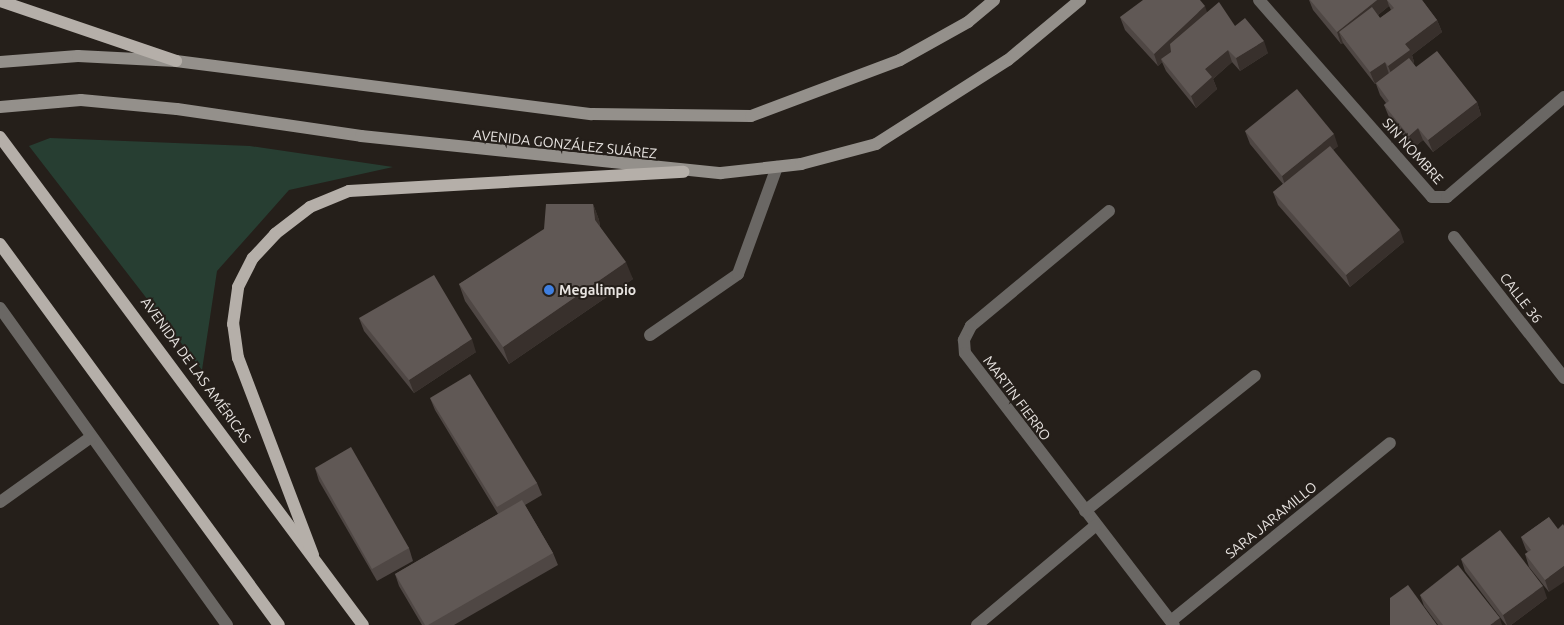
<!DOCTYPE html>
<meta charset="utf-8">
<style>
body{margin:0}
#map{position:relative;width:1564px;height:625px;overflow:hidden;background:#251f1a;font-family:Ubuntu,sans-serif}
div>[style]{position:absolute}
.green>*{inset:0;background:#273e32}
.service>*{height:12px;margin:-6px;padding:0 6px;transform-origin:6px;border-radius:6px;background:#6a6764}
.minor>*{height:12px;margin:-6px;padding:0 6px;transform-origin:6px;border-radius:6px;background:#6a6764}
.secondary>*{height:12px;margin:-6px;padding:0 6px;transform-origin:6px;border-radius:6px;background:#94908b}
.primary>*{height:12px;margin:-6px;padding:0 6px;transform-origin:6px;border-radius:6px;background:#b5afa9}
.wall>*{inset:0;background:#4f4744}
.shaded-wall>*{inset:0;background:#38302c}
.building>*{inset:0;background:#605855}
.dots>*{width:14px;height:14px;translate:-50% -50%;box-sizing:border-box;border:2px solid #251f1a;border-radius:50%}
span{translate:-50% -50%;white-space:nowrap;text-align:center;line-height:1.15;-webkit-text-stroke:4px #251f1a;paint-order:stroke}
.street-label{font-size:14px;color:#e8e4e1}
.poi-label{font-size:14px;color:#e8e4e1;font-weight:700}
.left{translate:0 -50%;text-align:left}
</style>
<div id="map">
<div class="green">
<i style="clip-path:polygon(50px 138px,250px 146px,393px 167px,289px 190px,217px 271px,202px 370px,29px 146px)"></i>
</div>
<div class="service">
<i style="left:650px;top:335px;width:107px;rotate:-34.7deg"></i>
<i style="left:738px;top:274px;width:114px;rotate:-70deg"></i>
</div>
<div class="minor">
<i style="left:1259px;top:0;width:262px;rotate:48.7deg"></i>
<i style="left:1432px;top:197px;width:15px"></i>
<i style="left:1447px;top:197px;width:154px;rotate:-40.5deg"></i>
<i style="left:1109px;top:211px;width:180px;rotate:140.2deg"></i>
<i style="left:971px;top:326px;width:16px;rotate:117deg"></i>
<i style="left:964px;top:340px;width:13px;rotate:86deg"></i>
<i style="left:965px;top:353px;width:343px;rotate:52.5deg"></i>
<i style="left:1454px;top:237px;width:179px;rotate:52deg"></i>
<i style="left:0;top:308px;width:390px;rotate:54.4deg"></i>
<i style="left:0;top:502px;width:112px;rotate:-35.5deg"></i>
<i style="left:1085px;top:511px;width:217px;rotate:-38.5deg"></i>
<i style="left:1171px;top:621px;width:282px;rotate:-39.1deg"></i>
<i style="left:977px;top:625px;width:155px;rotate:-40deg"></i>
</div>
<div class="secondary">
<i style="left:0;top:62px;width:78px;rotate:-4.4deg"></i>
<i style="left:78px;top:56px;width:98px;rotate:2.9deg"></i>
<i style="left:176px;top:61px;width:419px;rotate:7.3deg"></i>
<i style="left:592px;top:114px;width:159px;rotate:0.7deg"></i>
<i style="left:751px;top:116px;width:159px;rotate:-20.6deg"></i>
<i style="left:900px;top:60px;width:78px;rotate:-29.2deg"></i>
<i style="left:968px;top:22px;width:34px;rotate:-40deg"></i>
<i style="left:0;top:107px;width:81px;rotate:-4.9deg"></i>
<i style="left:81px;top:100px;width:96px;rotate:5.4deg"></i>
<i style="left:177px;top:109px;width:186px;rotate:8.3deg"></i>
<i style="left:361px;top:136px;width:362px;rotate:5.9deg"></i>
<i style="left:721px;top:173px;width:81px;rotate:-6.4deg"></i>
<i style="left:801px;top:164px;width:78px;rotate:-14.9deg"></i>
<i style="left:876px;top:144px;width:156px;rotate:-32.5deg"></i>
<i style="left:1008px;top:60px;width:94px;rotate:-39.8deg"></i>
</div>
<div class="primary">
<i style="left:0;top:1px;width:186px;rotate:18.8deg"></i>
<i style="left:0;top:137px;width:608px;rotate:53.36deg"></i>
<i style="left:0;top:244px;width:472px;rotate:53.8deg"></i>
<i style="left:313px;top:555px;width:211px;rotate:-110.8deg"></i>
<i style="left:238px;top:358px;width:34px;rotate:-98deg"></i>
<i style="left:233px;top:324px;width:37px;rotate:-82deg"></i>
<i style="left:238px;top:287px;width:33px;rotate:-63deg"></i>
<i style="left:253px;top:258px;width:33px;rotate:-47deg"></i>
<i style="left:275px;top:234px;width:44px;rotate:-37.6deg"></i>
<i style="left:310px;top:207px;width:42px;rotate:-22.3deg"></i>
<i style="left:349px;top:191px;width:335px;rotate:-3.3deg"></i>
</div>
<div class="wall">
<i style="clip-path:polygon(evenodd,1309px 0,1422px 0,1437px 20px,1442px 32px,1412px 55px,1414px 62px,1413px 63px,1416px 67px,1477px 102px,1481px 115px,1433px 152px,1423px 140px,1413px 148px,1389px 117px,1384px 105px,1386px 103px,1380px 95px,1376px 84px,1375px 84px,1343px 43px,1341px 44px,1313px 10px,1309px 0,1389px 6px,1391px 10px,1380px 18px,1378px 15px,1389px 6px)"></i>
<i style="clip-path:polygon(1207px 12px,1235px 26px,1268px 53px,1240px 71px,1232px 62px,1213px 79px,1217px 89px,1196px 108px,1166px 71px,1162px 62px,1158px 66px,1125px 30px,1120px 17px)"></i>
<i style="clip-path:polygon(1245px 131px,1338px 146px,1333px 150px,1404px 242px,1350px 287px,1278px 205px,1273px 192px,1283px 184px,1250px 144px)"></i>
<i style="clip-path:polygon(593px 204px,599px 220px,600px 227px,633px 279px,509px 364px,465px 301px,459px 284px)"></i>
<i style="clip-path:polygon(359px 318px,476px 352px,414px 393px,364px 331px)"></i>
<i style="clip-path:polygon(430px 398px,537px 483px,542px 495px,525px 505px,553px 553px,558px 565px,454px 625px,422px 625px,399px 586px,395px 574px,498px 514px,435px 410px)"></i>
<i style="clip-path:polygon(315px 468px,409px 548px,413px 561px,377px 581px,319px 481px)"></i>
<i style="clip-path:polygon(1549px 517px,1549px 592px,1529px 567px,1525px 554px,1528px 552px,1526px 550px,1521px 537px)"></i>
<i style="clip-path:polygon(1461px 559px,1547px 598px,1511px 625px,1506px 625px,1465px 571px)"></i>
<i style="clip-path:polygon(1420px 595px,1502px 625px,1438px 625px,1424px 606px)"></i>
</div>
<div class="shaded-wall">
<i style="clip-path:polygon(1377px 0,1387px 0,1389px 6px,1346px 41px,1339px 32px,1343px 43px,1341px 44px,1337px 32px)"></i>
<i style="clip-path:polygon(1205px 6px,1209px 18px,1163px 61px,1161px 59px,1162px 62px,1158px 66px,1154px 54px)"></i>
<i style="clip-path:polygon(1437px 20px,1442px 32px,1412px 55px,1414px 62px,1393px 78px,1388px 66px,1405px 44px)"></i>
<i style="clip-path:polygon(1264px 41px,1268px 53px,1240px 71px,1236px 58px)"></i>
<i style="clip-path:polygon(1228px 50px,1232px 62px,1213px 79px,1217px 89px,1196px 108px,1191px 96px,1205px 69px)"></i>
<i style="clip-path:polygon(1385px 62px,1389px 74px,1375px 84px,1370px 72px)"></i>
<i style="clip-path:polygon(1477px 102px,1481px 115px,1433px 152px,1428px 140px)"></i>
<i style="clip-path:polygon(1418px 128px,1423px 140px,1413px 148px,1409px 136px)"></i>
<i style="clip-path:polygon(1334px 134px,1338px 146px,1286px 188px,1282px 176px)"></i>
<i style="clip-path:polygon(593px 204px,599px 220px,601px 236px,595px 220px)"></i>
<i style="clip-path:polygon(1400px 230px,1404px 242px,1350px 287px,1346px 275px)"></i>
<i style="clip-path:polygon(626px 262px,633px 279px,509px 364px,503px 347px)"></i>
<i style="clip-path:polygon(472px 339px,476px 352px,414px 393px,409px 380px)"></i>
<i style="clip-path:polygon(1564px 566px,1564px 582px,1549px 592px,1545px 580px)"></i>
<i style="clip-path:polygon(1543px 586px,1547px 598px,1511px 625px,1507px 625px,1503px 615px)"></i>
<i style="clip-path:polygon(1500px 618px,1502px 625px,1490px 625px)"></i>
</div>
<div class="building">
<i style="clip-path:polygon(1143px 0,1200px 0,1205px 6px,1154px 54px,1120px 17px)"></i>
<i style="clip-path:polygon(1310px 0,1377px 0,1337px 32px)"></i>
<i style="clip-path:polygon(1387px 0,1422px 0,1437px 20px,1405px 44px,1410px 50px,1388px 66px,1385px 62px,1370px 72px,1339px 32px,1372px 7px,1380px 18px,1394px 8px)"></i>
<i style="clip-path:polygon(1219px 2px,1235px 26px,1245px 18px,1264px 41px,1236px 58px,1228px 50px,1205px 69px,1212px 77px,1191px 96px,1161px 59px,1171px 52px,1170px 44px)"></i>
<i style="clip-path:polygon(1437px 51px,1477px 102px,1428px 140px,1418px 128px,1409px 136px,1384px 105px,1389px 101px,1376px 83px,1409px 58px,1416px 67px)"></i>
<i style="clip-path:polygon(1297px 89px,1334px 134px,1282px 176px,1245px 131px)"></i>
<i style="clip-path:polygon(1330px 146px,1400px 230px,1346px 275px,1273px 192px)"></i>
<i style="clip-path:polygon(546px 204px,593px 204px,595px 220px,626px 262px,503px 347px,459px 284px,544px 229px)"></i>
<i style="clip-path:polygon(434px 275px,472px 339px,409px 380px,359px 318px)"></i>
<i style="clip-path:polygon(470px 374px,537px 483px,497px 507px,430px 398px)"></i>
<i style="clip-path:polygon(351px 447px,409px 548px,372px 569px,315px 468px)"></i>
<i style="clip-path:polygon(522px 500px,553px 553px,428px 625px,425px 625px,395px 574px)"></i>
<i style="clip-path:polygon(1549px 517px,1558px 529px,1563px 524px,1564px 526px,1564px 566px,1545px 580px,1525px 554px,1531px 550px,1521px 537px)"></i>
<i style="clip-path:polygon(1500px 530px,1543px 586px,1503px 615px,1461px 559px)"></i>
<i style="clip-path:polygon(1458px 565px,1500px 618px,1490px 625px,1443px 625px,1420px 595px)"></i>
<i style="clip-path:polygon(1408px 585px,1437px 625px,1390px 625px,1390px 598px)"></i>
</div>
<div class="dots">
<i style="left:549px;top:290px;background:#3f7fe0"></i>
</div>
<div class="street-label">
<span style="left:565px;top:144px;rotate:6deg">AVENIDA GONZÁLEZ SUÁREZ</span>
<span style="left:1413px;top:151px;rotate:48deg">SIN NOMBRE</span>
<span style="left:1521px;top:298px;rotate:52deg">CALLE 36</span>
<span style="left:196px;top:370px;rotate:54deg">AVENIDA DE LAS AMÉRICAS</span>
<span style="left:1017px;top:398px;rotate:53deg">MARTIN FIERRO</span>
<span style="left:1271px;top:520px;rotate:-39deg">SARA JARAMILLO</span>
</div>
<div class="poi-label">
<span class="left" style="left:559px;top:290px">Megalimpio</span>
</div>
</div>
